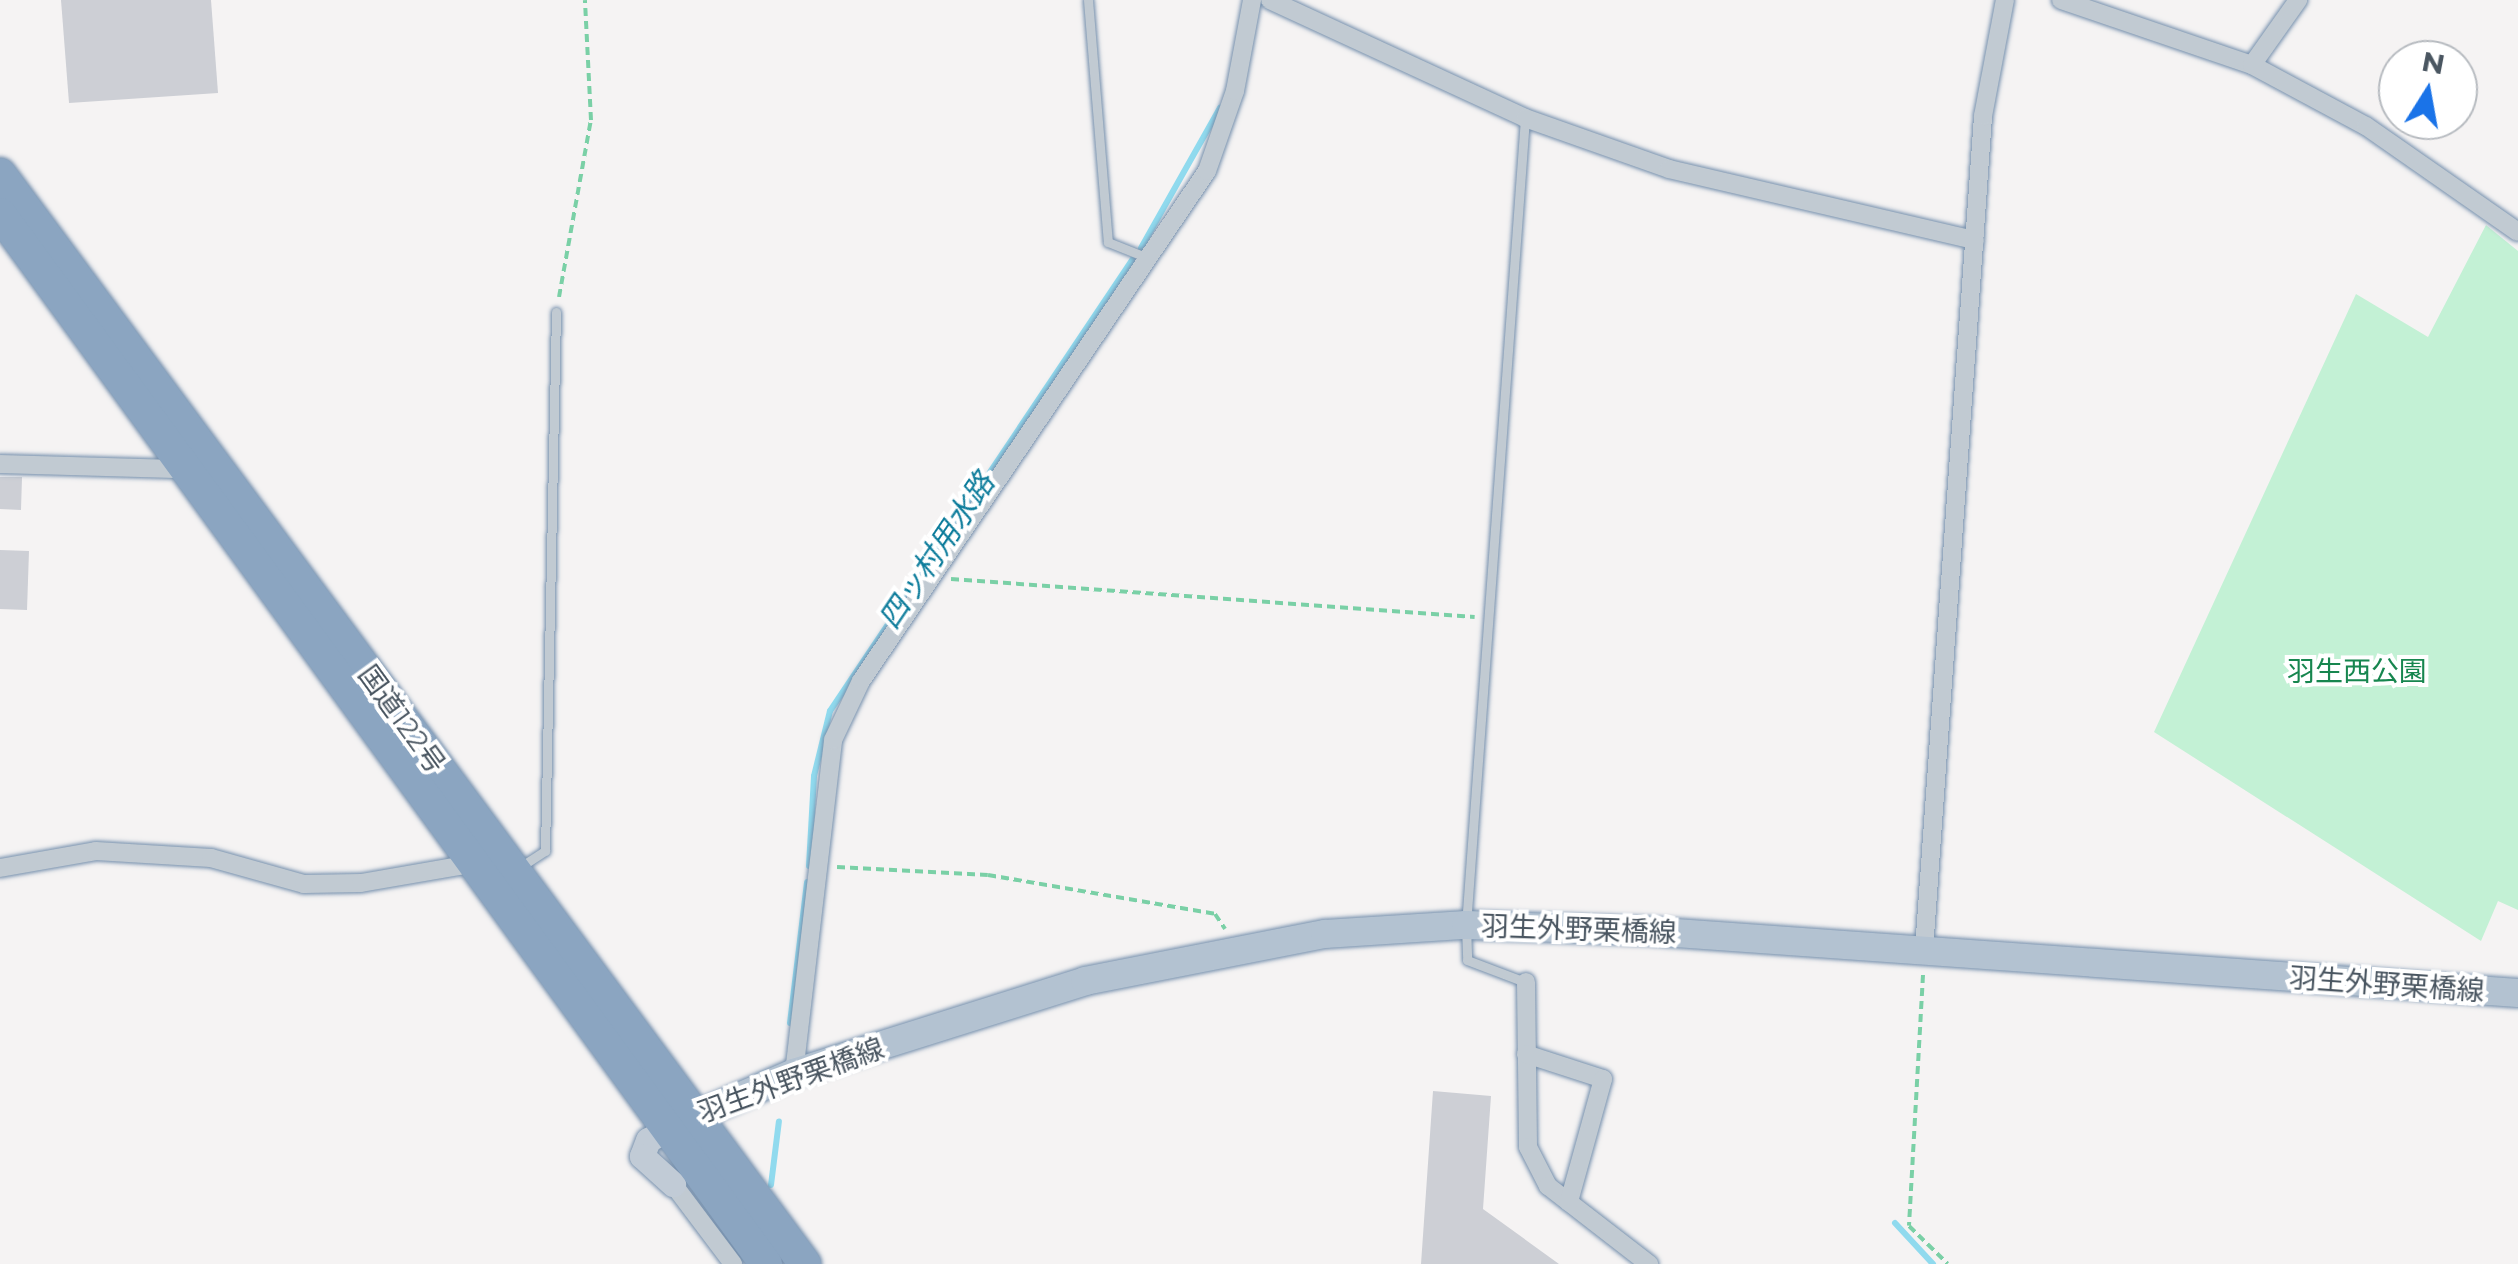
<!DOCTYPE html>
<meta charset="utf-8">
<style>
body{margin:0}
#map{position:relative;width:2518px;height:1264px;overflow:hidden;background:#f5f3f3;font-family:Montserrat,"Noto Sans JP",sans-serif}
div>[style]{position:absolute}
.green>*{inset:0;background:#c3f1d5}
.stream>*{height:6px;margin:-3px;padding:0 3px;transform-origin:3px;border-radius:3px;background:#90daee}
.building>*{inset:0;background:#cdcfd5}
.path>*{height:4px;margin-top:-2px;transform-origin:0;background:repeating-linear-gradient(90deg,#7ad0a6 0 8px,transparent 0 13px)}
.roads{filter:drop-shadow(0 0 2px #7690ad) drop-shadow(0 0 2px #7690ad)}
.lane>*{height:9px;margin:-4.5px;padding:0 4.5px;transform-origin:4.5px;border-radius:4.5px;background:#c1cad2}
.street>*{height:18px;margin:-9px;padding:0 9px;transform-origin:9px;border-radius:9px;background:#c1cad2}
.secondary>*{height:25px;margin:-12.5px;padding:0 12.5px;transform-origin:12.5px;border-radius:12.5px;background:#c1cbd6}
.primary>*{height:28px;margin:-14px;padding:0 14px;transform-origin:14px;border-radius:14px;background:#b3c2d1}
.highway>*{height:32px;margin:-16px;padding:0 16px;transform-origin:16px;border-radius:16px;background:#8ba5c1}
span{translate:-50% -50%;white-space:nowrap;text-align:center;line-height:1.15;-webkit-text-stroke:8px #fff;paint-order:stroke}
.park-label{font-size:28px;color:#17864f}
.street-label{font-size:28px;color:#4a5661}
.water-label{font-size:30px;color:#0c7c9b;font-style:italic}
.north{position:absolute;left:2378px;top:40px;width:100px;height:100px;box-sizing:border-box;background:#fff;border:2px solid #b7bbc0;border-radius:50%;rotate:11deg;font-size:28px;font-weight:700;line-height:40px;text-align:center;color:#4a5661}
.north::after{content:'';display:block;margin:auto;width:35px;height:45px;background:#1a73e8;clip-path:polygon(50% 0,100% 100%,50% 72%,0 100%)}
</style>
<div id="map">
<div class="green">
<i style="clip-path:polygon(2486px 225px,2518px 251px,2518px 910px,2498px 901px,2481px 941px,2154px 732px,2356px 294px,2428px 337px)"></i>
</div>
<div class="stream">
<i style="left:1141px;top:248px;width:161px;rotate:-60.6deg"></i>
<i style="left:809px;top:866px;width:90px;rotate:-86.8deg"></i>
<i style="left:814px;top:776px;width:67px;rotate:-76.2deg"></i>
<i style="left:830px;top:711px;width:543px;rotate:-56.19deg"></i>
<i style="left:790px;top:1023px;width:142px;rotate:-83.1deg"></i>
<i style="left:771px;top:1185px;width:64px;rotate:-82.9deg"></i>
<i style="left:1895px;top:1223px;width:56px;rotate:47.2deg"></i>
</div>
<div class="building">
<i style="clip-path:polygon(61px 0,211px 0,218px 93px,69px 103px)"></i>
<i style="clip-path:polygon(0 477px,22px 477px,21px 510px,0 509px)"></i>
<i style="clip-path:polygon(0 550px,29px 551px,27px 610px,0 609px)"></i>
<i style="clip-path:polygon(1433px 1091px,1491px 1096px,1483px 1209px,1559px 1264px,1421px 1264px)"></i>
</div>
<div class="path">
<i style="left:559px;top:297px;width:180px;rotate:-79.8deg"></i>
<i style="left:591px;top:120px;width:120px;rotate:-92.9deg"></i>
<i style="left:951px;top:579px;width:525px;rotate:4.15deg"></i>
<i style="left:837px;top:867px;width:151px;rotate:3deg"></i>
<i style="left:988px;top:875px;width:230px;rotate:9.7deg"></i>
<i style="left:1215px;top:914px;width:18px;rotate:56deg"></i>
<i style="left:1923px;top:975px;width:251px;rotate:93.2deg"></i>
<i style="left:1909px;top:1226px;width:54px;rotate:44.3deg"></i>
</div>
<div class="roads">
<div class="lane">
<i style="left:1088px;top:0;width:243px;rotate:85.3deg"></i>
<i style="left:1108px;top:242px;width:43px;rotate:21.8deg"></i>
<i style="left:1525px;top:118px;width:809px;rotate:94.18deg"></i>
<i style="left:1466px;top:925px;width:35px;rotate:88deg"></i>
<i style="left:1467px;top:960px;width:62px;rotate:20.8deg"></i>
<i style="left:520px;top:867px;width:30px;rotate:-33deg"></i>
<i style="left:545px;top:851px;width:539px;rotate:-88.83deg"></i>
</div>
<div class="street">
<i style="left:1270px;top:0;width:281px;rotate:24.8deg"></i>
<i style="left:1525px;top:118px;width:153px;rotate:19.5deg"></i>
<i style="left:1669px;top:169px;width:314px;rotate:13.1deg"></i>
<i style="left:2061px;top:0;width:202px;rotate:18.8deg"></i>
<i style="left:2252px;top:65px;width:129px;rotate:28.2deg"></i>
<i style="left:2366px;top:126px;width:185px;rotate:34.9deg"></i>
<i style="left:2252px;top:65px;width:80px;rotate:-54.7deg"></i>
<i style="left:0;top:464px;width:184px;rotate:1.6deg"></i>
<i style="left:0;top:868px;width:97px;rotate:-10deg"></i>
<i style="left:96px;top:851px;width:115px;rotate:3.5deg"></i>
<i style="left:211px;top:858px;width:97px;rotate:15.6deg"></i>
<i style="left:304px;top:884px;width:57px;rotate:-1deg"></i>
<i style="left:361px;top:883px;width:118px;rotate:-9.8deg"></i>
<i style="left:1924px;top:950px;width:836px;rotate:-85.95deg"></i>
<i style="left:1983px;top:116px;width:118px;rotate:-79.3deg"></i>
<i style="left:1526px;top:982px;width:165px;rotate:89.3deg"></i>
<i style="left:1528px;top:1147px;width:44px;rotate:62.9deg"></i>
<i style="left:1548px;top:1186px;width:128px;rotate:37.7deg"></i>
<i style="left:1526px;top:1054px;width:81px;rotate:18deg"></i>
<i style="left:1603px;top:1079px;width:128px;rotate:105.5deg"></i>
<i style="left:794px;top:1073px;width:335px;rotate:-83.3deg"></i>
<i style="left:833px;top:740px;width:65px;rotate:-64.6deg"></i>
<i style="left:861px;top:681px;width:616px;rotate:-55.85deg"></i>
<i style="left:1207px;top:171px;width:85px;rotate:-70.7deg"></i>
<i style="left:1235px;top:91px;width:93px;rotate:-79.4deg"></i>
<i style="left:673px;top:1184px;width:100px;rotate:53.1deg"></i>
</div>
<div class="secondary">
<i style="left:669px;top:1128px;width:24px;rotate:150deg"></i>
<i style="left:648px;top:1140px;width:17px;rotate:111deg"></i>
<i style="left:642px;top:1156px;width:42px;rotate:42.1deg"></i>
</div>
<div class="primary">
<i style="left:677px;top:1124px;width:128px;rotate:-23.6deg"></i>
<i style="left:794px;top:1073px;width:305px;rotate:-17.5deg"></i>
<i style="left:1085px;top:981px;width:245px;rotate:-11.1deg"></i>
<i style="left:1325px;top:934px;width:141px;rotate:-3.7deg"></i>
<i style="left:1466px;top:925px;width:182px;rotate:1.9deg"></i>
<i style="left:1648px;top:931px;width:872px;rotate:4.08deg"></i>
</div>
<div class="highway">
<i style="left:0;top:174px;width:1355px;rotate:53.55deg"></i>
<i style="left:0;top:214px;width:1300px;rotate:53.89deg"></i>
</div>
</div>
<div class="park-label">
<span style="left:2357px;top:671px">羽生西公園</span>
</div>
<div class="street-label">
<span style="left:402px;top:719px;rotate:54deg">国道122号</span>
<span style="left:1579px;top:929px;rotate:2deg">羽生外野栗橋線</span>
<span style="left:2387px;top:984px;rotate:4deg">羽生外野栗橋線</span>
<span style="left:791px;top:1080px;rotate:-20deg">羽生外野栗橋線</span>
</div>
<div class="water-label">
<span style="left:937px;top:551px;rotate:-56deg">四ッ村用水路</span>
</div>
<div class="north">N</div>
</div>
